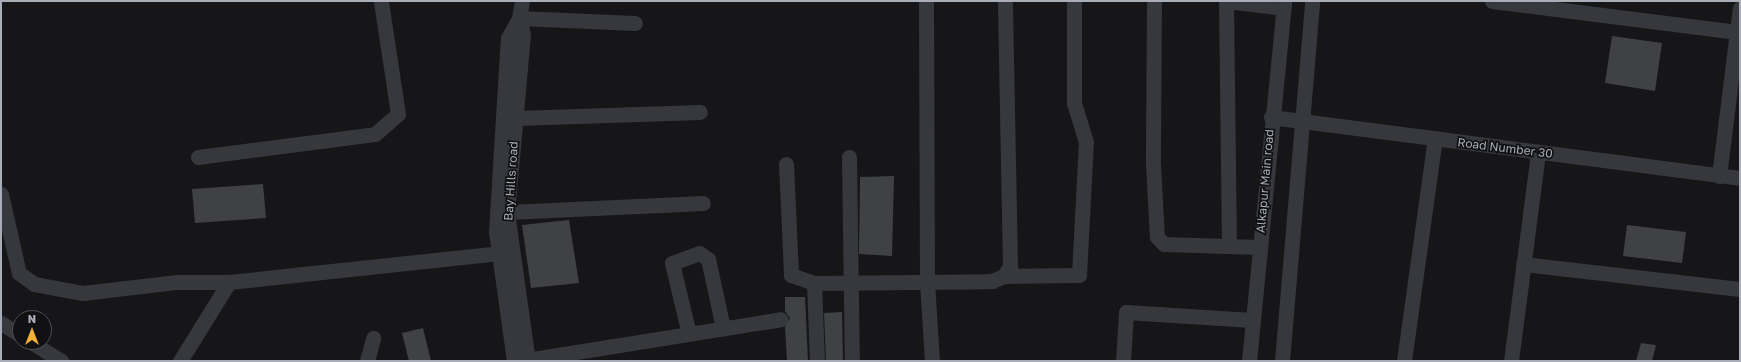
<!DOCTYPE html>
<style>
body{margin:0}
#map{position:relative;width:1741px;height:362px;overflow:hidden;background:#161618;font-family:"Golos Text",sans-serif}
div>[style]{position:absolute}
.building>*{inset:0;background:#404145}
.minor>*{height:15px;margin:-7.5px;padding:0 7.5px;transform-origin:7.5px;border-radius:7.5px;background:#37383d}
span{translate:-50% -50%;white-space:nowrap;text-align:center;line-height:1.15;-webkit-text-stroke:3.5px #111113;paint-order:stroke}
.street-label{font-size:12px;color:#a8adb8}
.frame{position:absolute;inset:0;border:2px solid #a8adb8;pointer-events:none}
.north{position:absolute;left:12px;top:310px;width:40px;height:40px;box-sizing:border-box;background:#111113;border:1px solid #4d4f55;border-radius:50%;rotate:0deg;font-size:11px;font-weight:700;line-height:16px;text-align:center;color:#a8adb8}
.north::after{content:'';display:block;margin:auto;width:14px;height:18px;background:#f2b134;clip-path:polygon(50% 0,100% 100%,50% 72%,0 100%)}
</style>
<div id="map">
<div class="building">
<i style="clip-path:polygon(1612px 36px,1662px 43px,1655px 91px,1605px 83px)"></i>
<i style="clip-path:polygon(894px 176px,892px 256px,859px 254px,860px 177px)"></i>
<i style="clip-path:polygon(263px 184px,266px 218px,195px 223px,192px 189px)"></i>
<i style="clip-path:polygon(569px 220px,579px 283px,531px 288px,522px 225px)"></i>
<i style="clip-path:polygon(1627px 225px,1686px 232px,1682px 263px,1623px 256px)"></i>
<i style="clip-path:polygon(785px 297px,805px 297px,808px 361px,787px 361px,785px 327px,790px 318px,785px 311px)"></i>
<i style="clip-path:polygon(842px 312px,843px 360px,826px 361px,824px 313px)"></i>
<i style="clip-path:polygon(423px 328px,431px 361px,409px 361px,402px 333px)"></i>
<i style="clip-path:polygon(1641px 343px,1656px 345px,1652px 361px,1636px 361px)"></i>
</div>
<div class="minor">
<i style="left:522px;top:1px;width:17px;rotate:100deg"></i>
<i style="left:519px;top:18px;width:16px;rotate:76deg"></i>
<i style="left:523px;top:34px;width:179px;rotate:95.1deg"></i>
<i style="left:507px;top:212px;width:150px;rotate:82deg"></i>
<i style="left:926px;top:1px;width:281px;rotate:89.8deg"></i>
<i style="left:927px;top:282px;width:79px;rotate:86.4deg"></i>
<i style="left:1154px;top:1px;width:163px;rotate:90.4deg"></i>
<i style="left:1153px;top:164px;width:73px;rotate:86.9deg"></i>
<i style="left:1157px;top:237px;width:10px;rotate:45deg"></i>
<i style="left:1164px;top:244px;width:95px;rotate:1.8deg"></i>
<i style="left:1226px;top:1px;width:244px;rotate:89.3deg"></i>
<i style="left:1226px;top:1px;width:58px;rotate:6.9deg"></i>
<i style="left:1492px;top:1px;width:247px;rotate:7.2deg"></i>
<i style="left:519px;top:18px;width:116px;rotate:2.5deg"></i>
<i style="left:1271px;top:117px;width:473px;rotate:7.4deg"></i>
<i style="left:516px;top:118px;width:184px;rotate:-1.9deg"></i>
<i style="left:198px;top:157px;width:178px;rotate:-7.4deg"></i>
<i style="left:375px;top:134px;width:30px;rotate:-41deg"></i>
<i style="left:398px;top:114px;width:114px;rotate:-98.6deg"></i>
<i style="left:849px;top:157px;width:204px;rotate:89.2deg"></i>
<i style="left:786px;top:164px;width:111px;rotate:87.4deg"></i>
<i style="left:791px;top:275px;width:24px;rotate:19deg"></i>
<i style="left:814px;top:283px;width:178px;rotate:-0.6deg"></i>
<i style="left:992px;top:281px;width:13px;rotate:-23deg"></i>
<i style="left:1004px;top:276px;width:12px;rotate:-59deg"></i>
<i style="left:1010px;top:266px;width:265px;rotate:-91.1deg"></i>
<i style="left:1719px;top:176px;width:169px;rotate:-82.9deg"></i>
<i style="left:1px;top:194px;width:81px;rotate:77.2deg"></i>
<i style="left:19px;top:273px;width:19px;rotate:36deg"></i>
<i style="left:34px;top:284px;width:50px;rotate:10.4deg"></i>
<i style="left:83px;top:293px;width:95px;rotate:-6.7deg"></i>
<i style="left:177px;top:282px;width:52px"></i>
<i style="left:507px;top:212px;width:196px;rotate:-2.6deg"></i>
<i style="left:1523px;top:264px;width:218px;rotate:6.6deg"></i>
<i style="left:1004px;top:276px;width:75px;rotate:-0.8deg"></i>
<i style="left:1079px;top:275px;width:133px;rotate:-87deg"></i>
<i style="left:1086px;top:142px;width:41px;rotate:-107.1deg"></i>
<i style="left:1074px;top:103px;width:102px;rotate:-90deg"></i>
<i style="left:814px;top:283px;width:78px;rotate:87.8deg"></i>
<i style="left:1px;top:323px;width:22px;rotate:32deg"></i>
<i style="left:689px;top:334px;width:73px;rotate:-103.5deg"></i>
<i style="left:672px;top:263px;width:29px;rotate:-20deg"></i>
<i style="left:699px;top:253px;width:11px;rotate:34deg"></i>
<i style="left:708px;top:259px;width:71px;rotate:77.7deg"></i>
<i style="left:31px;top:342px;width:36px;rotate:32deg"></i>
<i style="left:180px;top:361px;width:93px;rotate:-58.2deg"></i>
<i style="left:229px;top:282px;width:283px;rotate:-6.1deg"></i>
<i style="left:367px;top:361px;width:24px;rotate:-75deg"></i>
<i style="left:514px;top:361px;width:130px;rotate:-97.9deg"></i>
<i style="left:496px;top:232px;width:194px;rotate:-86.5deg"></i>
<i style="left:508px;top:38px;width:23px;rotate:-61deg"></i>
<i style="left:520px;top:361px;width:264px;rotate:-9.1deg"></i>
<i style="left:1123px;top:361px;width:49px;rotate:-86.5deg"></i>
<i style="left:1126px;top:312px;width:126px;rotate:3.6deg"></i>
<i style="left:1249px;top:361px;width:362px;rotate:-84.4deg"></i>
<i style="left:1282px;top:361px;width:361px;rotate:-85.2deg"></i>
<i style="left:1404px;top:361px;width:224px;rotate:-82.1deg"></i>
<i style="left:1511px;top:361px;width:211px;rotate:-82.6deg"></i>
</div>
<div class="street-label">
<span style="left:1505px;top:148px;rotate:7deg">Road Number 30</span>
<span style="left:511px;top:181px;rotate:-86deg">Bay Hills road</span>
<span style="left:1265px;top:181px;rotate:-85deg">Alkapur Main road</span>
</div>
<div class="frame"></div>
<div class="north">N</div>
</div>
